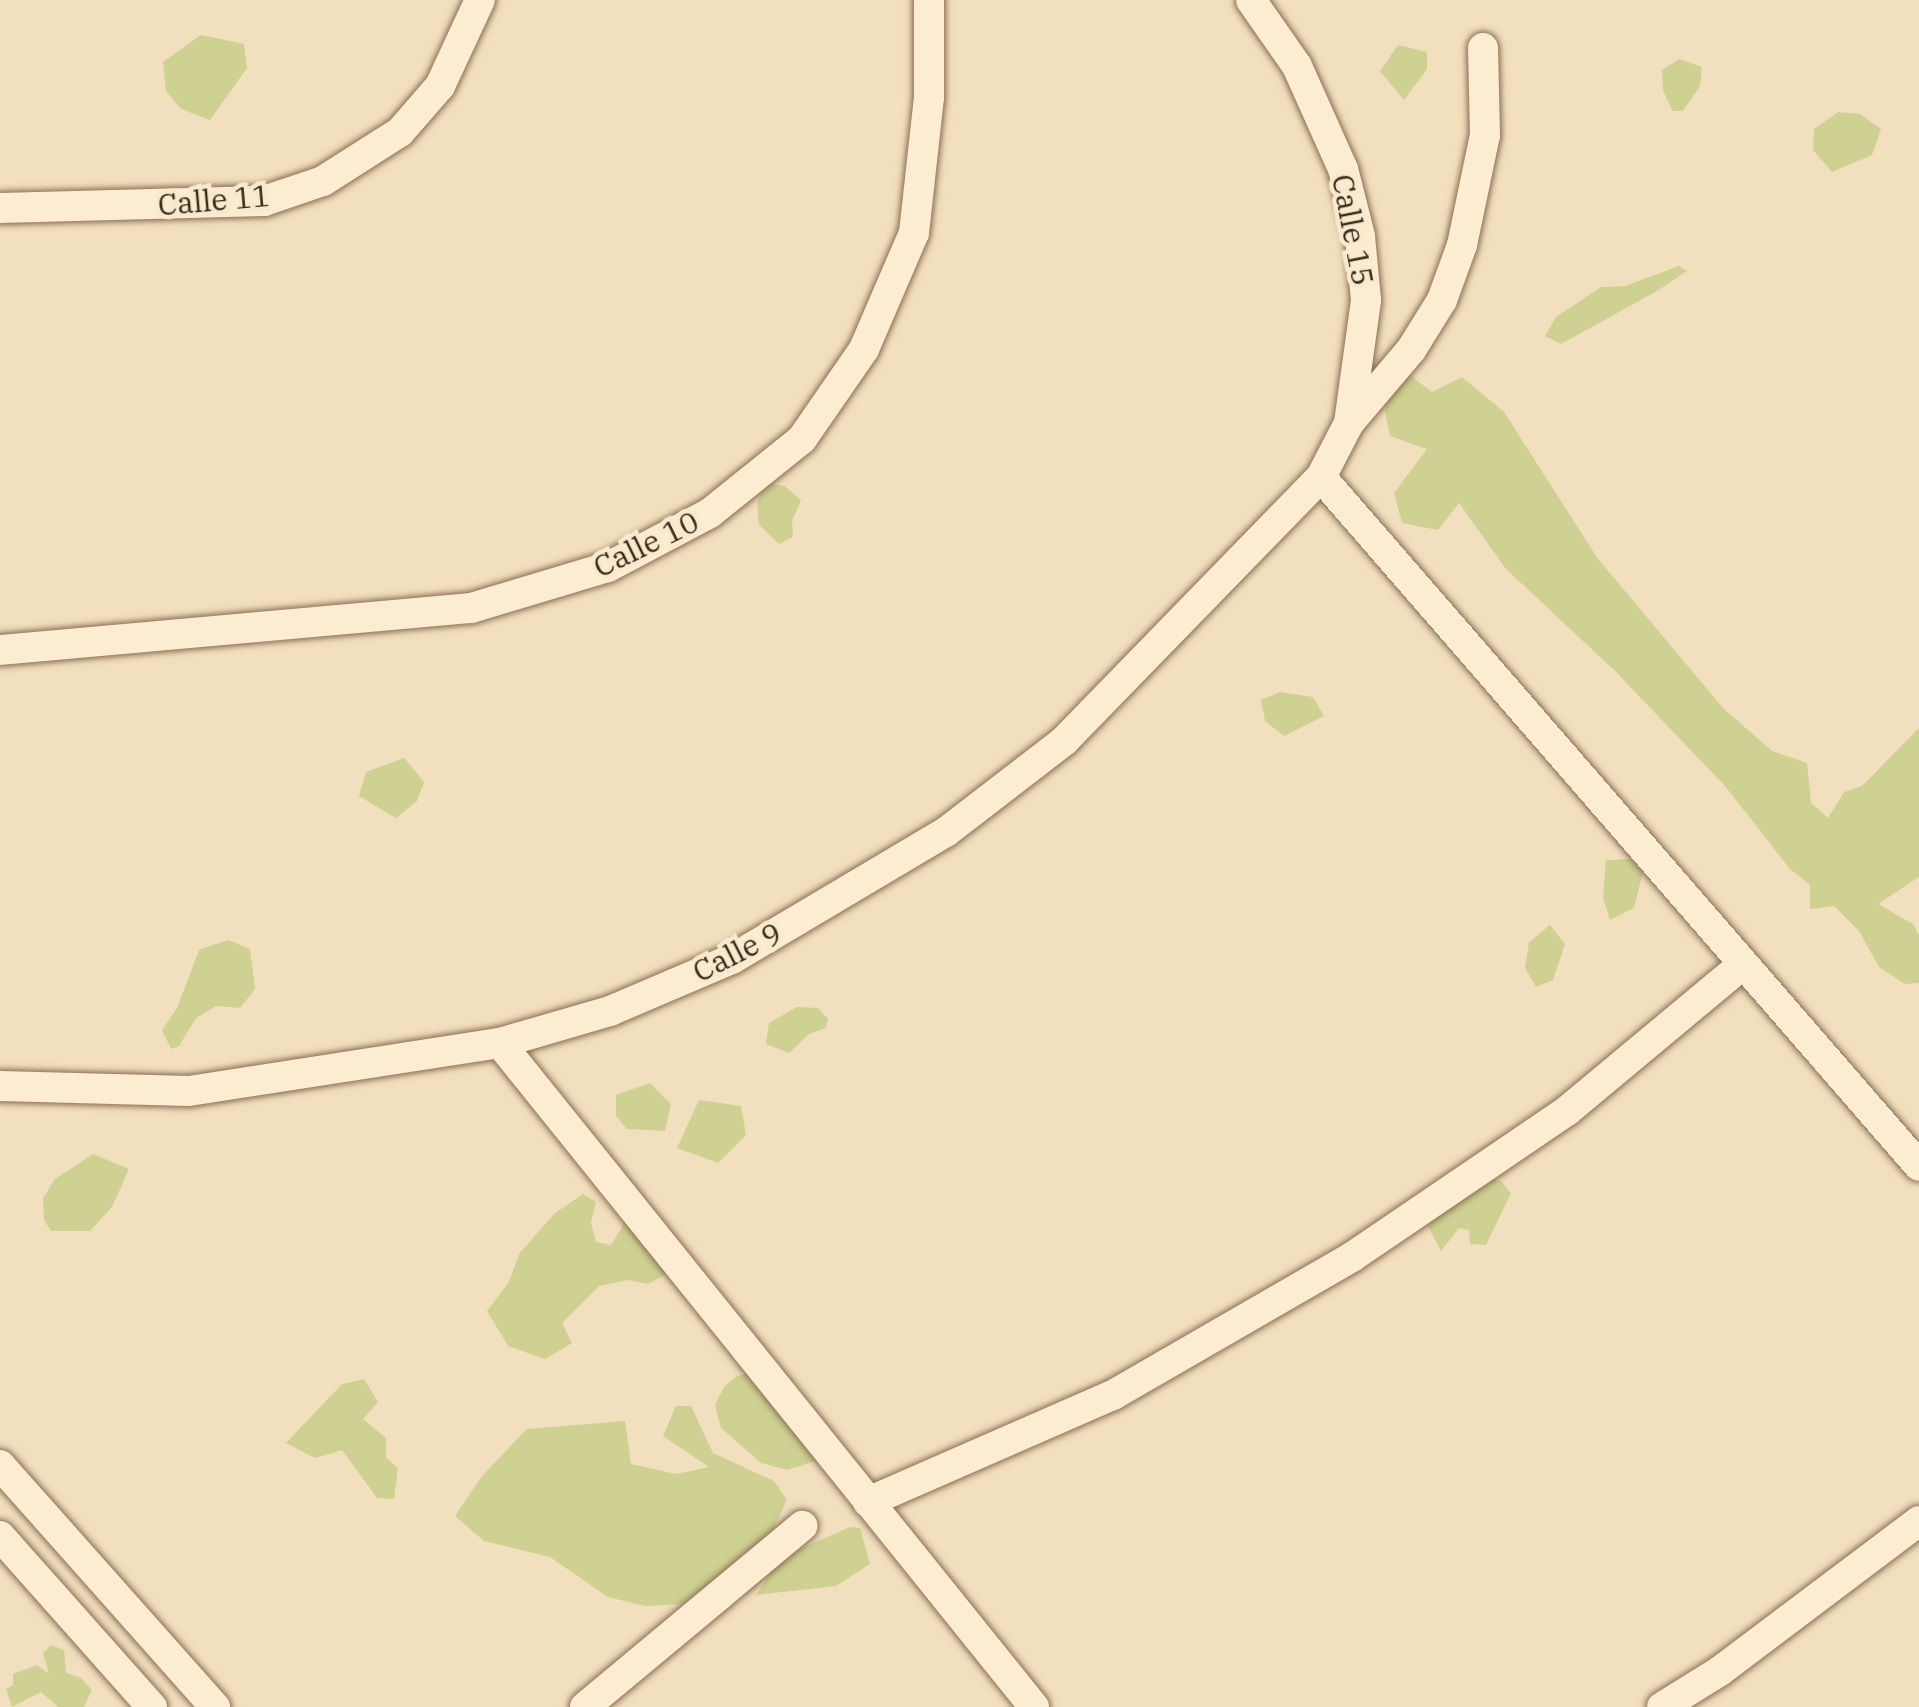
<!DOCTYPE html>
<style>
body{margin:0}
#map{position:relative;width:1919px;height:1707px;overflow:hidden;background:#f2dfbe;font-family:"IBM Plex Serif",serif}
div>[style]{position:absolute}
.green>*{inset:0;background:#ced191}
.roads{filter:drop-shadow(0 0 3px #8c6f55) drop-shadow(0 0 3px #8c6f55)}
.minor>*{height:30px;margin:-15px;padding:0 15px;transform-origin:15px;border-radius:15px;background:#fcedd2}
span{translate:-50% -50%;white-space:nowrap;text-align:center;line-height:1.15;-webkit-text-stroke:9px #f9eace;paint-order:stroke}
.street-label{font-size:30px;color:#3a281b}
</style>
<div id="map">
<div class="green">
<i style="clip-path:polygon(201px 35px,244px 44px,247px 68px,210px 120px,181px 109px,166px 91px,163px 62px)"></i>
<i style="clip-path:polygon(1398px 45px,1427px 52px,1427px 69px,1404px 100px,1380px 71px)"></i>
<i style="clip-path:polygon(1679px 59px,1702px 67px,1700px 86px,1683px 111px,1673px 111px,1663px 91px,1662px 70px)"></i>
<i style="clip-path:polygon(1838px 112px,1860px 114px,1881px 129px,1872px 155px,1832px 172px,1813px 150px,1814px 129px)"></i>
<i style="clip-path:polygon(1679px 266px,1687px 271px,1657px 291px,1561px 344px,1545px 336px,1556px 317px,1601px 287px,1625px 286px)"></i>
<i style="clip-path:polygon(1411px 376px,1432px 392px,1462px 377px,1504px 412px,1598px 559px,1724px 709px,1772px 751px,1807px 763px,1811px 803px,1828px 818px,1844px 792px,1862px 786px,1919px 728px,1919px 877px,1878px 904px,1913px 924px,1919px 936px,1919px 983px,1905px 984px,1879px 967px,1859px 931px,1834px 906px,1810px 909px,1810px 885px,1790px 869px,1725px 786px,1614px 670px,1506px 569px,1459px 503px,1438px 530px,1402px 523px,1394px 493px,1427px 449px,1390px 436px,1382px 395px)"></i>
<i style="clip-path:polygon(765px 483px,785px 486px,801px 500px,792px 521px,793px 537px,779px 544px,759px 525px,757px 503px)"></i>
<i style="clip-path:polygon(1280px 692px,1313px 697px,1324px 716px,1284px 736px,1265px 721px,1261px 700px)"></i>
<i style="clip-path:polygon(404px 758px,424px 782px,417px 801px,396px 818px,359px 796px,366px 772px)"></i>
<i style="clip-path:polygon(1630px 859px,1643px 872px,1634px 908px,1610px 920px,1603px 898px,1606px 860px)"></i>
<i style="clip-path:polygon(1550px 925px,1565px 944px,1553px 980px,1536px 987px,1525px 968px,1529px 942px)"></i>
<i style="clip-path:polygon(228px 940px,250px 949px,255px 989px,240px 1008px,216px 1006px,196px 1018px,179px 1046px,171px 1049px,162px 1030px,177px 1008px,199px 950px)"></i>
<i style="clip-path:polygon(797px 1007px,818px 1008px,828px 1019px,826px 1028px,809px 1034px,789px 1053px,766px 1044px,769px 1023px)"></i>
<i style="clip-path:polygon(650px 1083px,671px 1104px,665px 1131px,627px 1129px,616px 1116px,616px 1095px)"></i>
<i style="clip-path:polygon(699px 1100px,741px 1106px,746px 1135px,718px 1163px,677px 1148px)"></i>
<i style="clip-path:polygon(93px 1154px,129px 1169px,112px 1207px,90px 1231px,51px 1231px,44px 1220px,43px 1198px,55px 1179px)"></i>
<i style="clip-path:polygon(1462px 1173px,1501px 1181px,1511px 1193px,1486px 1245px,1470px 1244px,1469px 1230px,1459px 1228px,1441px 1251px,1426px 1222px)"></i>
<i style="clip-path:polygon(583px 1194px,596px 1202px,591px 1223px,596px 1242px,611px 1245px,628px 1217px,673px 1270px,648px 1284px,628px 1280px,599px 1286px,562px 1323px,572px 1343px,545px 1359px,508px 1346px,487px 1311px,509px 1282px,519px 1254px,555px 1213px)"></i>
<i style="clip-path:polygon(752px 1373px,819px 1460px,787px 1470px,761px 1463px,721px 1428px,715px 1405px,724px 1387px,737px 1376px)"></i>
<i style="clip-path:polygon(364px 1379px,378px 1402px,363px 1419px,386px 1438px,386px 1458px,398px 1468px,394px 1499px,377px 1498px,342px 1450px,315px 1458px,286px 1443px,342px 1384px)"></i>
<i style="clip-path:polygon(676px 1406px,691px 1406px,713px 1453px,774px 1481px,787px 1500px,768px 1540px,684px 1604px,645px 1606px,608px 1597px,550px 1557px,484px 1541px,455px 1516px,482px 1476px,527px 1429px,625px 1421px,631px 1464px,676px 1474px,709px 1467px,663px 1436px)"></i>
<i style="clip-path:polygon(850px 1527px,860px 1528px,870px 1564px,836px 1586px,756px 1595px,780px 1558px)"></i>
<i style="clip-path:polygon(51px 1645px,64px 1650px,66px 1673px,81px 1678px,92px 1690px,84px 1707px,58px 1707px,41px 1692px,12px 1707px,6px 1689px,13px 1685px,13px 1674px,37px 1665px,49px 1674px,43px 1653px)"></i>
</div>
<div class="roads">
<div class="minor">
<i style="left:0;top:208px;width:264px;rotate:-1.5deg"></i>
<i style="left:264px;top:201px;width:62px;rotate:-18.7deg"></i>
<i style="left:323px;top:181px;width:91px;rotate:-32.5deg"></i>
<i style="left:400px;top:132px;width:61px;rotate:-49deg"></i>
<i style="left:440px;top:86px;width:95px;rotate:-65.1deg"></i>
<i style="left:1349px;top:423px;width:96px;rotate:-49.7deg"></i>
<i style="left:1411px;top:350px;width:59px;rotate:-58.2deg"></i>
<i style="left:1442px;top:300px;width:59px;rotate:-70deg"></i>
<i style="left:1462px;top:245px;width:112px;rotate:-78.2deg"></i>
<i style="left:1485px;top:135px;width:87px;rotate:-91.3deg"></i>
<i style="left:1321px;top:477px;width:912px;rotate:49.04deg"></i>
<i style="left:0;top:650px;width:473px;rotate:-5.1deg"></i>
<i style="left:471px;top:608px;width:143px;rotate:-16.7deg"></i>
<i style="left:608px;top:567px;width:115px;rotate:-27.9deg"></i>
<i style="left:710px;top:513px;width:118px;rotate:-38.8deg"></i>
<i style="left:802px;top:439px;width:109px;rotate:-55.4deg"></i>
<i style="left:864px;top:349px;width:126px;rotate:-66.7deg"></i>
<i style="left:914px;top:233px;width:136px;rotate:-83.7deg"></i>
<i style="left:929px;top:98px;width:98px;rotate:-90deg"></i>
<i style="left:500px;top:1043px;width:852px;rotate:51.19deg"></i>
<i style="left:0;top:1086px;width:189px;rotate:1.5deg"></i>
<i style="left:189px;top:1091px;width:315px;rotate:-8.8deg"></i>
<i style="left:500px;top:1043px;width:115px;rotate:-16.2deg"></i>
<i style="left:610px;top:1011px;width:133px;rotate:-23.1deg"></i>
<i style="left:732px;top:959px;width:249px;rotate:-30.7deg"></i>
<i style="left:946px;top:832px;width:149px;rotate:-37.6deg"></i>
<i style="left:1064px;top:741px;width:368px;rotate:-45.8deg"></i>
<i style="left:1321px;top:477px;width:61px;rotate:-62.6deg"></i>
<i style="left:1349px;top:423px;width:124px;rotate:-82.1deg"></i>
<i style="left:1366px;top:300px;width:64px;rotate:-95.4deg"></i>
<i style="left:1360px;top:236px;width:69px;rotate:-104.2deg"></i>
<i style="left:1343px;top:169px;width:113px;rotate:-114.1deg"></i>
<i style="left:1297px;top:66px;width:80px;rotate:-124.9deg"></i>
<i style="left:0;top:1465px;width:324px;rotate:48.4deg"></i>
<i style="left:868px;top:1502px;width:267px;rotate:-23.6deg"></i>
<i style="left:1113px;top:1395px;width:276px;rotate:-30deg"></i>
<i style="left:1352px;top:1257px;width:261px;rotate:-34.2deg"></i>
<i style="left:1568px;top:1110px;width:226px;rotate:-39.8deg"></i>
<i style="left:0;top:1536px;width:229px;rotate:48.4deg"></i>
<i style="left:585px;top:1707px;width:283px;rotate:-39.8deg"></i>
<i style="left:1662px;top:1707px;width:68px;rotate:-31.8deg"></i>
<i style="left:1720px;top:1671px;width:249px;rotate:-37deg"></i>
</div>
</div>
<div class="street-label">
<span style="left:214px;top:200px;rotate:-5deg">Calle 11</span>
<span style="left:1353px;top:230px;rotate:79deg">Calle 15</span>
<span style="left:646px;top:544px;rotate:-26deg">Calle 10</span>
<span style="left:737px;top:952px;rotate:-27deg">Calle 9</span>
</div>
</div>
